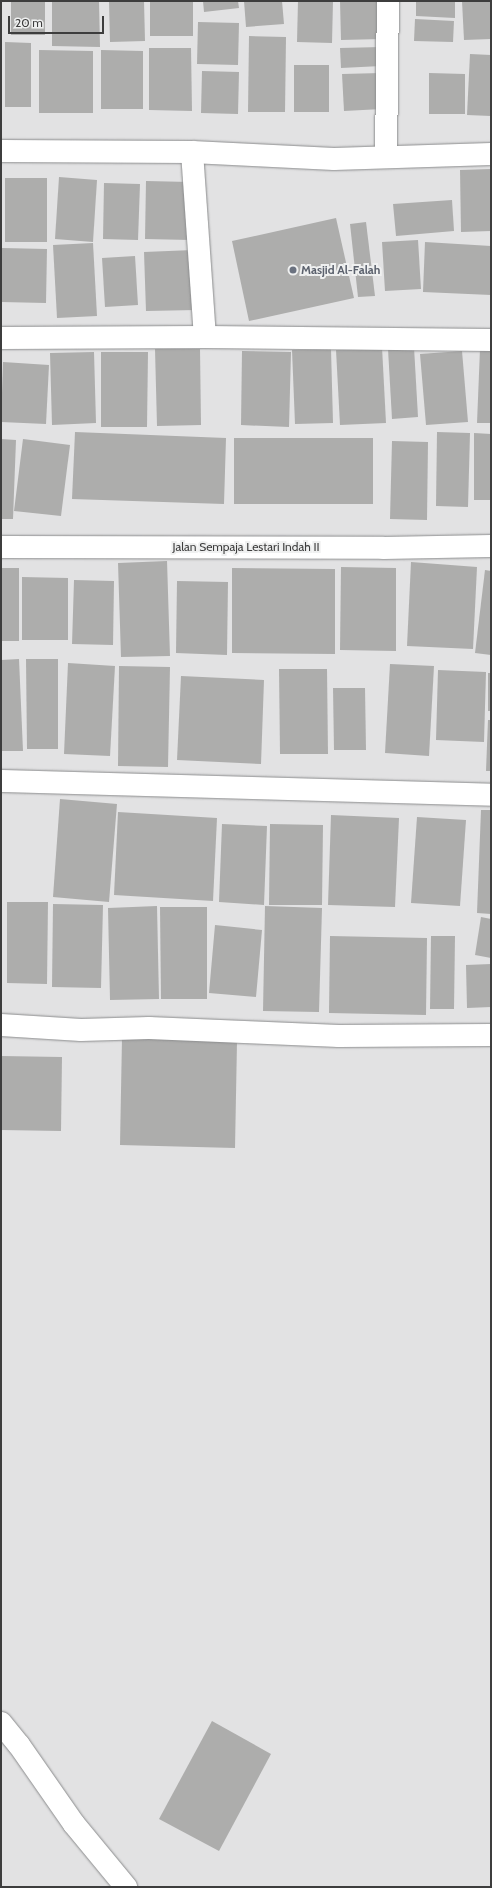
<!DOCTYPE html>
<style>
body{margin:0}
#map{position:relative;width:492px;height:1888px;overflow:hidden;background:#e2e2e3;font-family:Cabin,sans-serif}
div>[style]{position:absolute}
.building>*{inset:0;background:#adadac}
.roads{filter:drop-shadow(0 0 1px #8b8c8d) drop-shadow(0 0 1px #8b8c8d)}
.minor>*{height:22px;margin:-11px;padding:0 11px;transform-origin:11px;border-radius:11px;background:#fff}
.dots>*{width:11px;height:11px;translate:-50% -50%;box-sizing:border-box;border:2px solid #eff0f0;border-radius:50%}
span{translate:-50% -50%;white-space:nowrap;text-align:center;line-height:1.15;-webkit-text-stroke:4px #eff0f0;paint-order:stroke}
.worship-label{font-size:12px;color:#5b616d;font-weight:700}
.left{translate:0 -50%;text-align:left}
.street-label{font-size:12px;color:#3d3d3d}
.frame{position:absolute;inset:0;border:2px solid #3d3d3d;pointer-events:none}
.scale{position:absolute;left:8px;top:16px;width:96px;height:18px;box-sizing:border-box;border:2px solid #3d3d3d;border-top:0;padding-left:5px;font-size:12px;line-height:14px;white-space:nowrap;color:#3d3d3d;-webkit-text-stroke:3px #eff0f0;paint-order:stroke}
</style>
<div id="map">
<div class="building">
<i style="clip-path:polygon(11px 1px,45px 1px,45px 35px,11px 35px)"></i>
<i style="clip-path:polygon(52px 1px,99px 1px,100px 47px,52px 46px)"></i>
<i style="clip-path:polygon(109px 1px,144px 1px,145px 41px,110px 42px)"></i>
<i style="clip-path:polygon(150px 1px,193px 1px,193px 36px,150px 36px)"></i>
<i style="clip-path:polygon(203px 1px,238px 1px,239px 8px,204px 12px)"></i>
<i style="clip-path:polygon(244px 1px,282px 1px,284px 24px,246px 27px)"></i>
<i style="clip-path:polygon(298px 1px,333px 1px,332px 43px,297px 42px)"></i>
<i style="clip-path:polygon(340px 1px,381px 1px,382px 39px,341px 40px)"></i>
<i style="clip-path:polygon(416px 1px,455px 1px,455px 18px,416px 16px)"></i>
<i style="clip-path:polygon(462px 1px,491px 1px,491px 39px,464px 40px)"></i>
<i style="clip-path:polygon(415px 19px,454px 21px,453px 42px,414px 41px)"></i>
<i style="clip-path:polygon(198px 22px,239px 23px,238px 65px,197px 64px)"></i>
<i style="clip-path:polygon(249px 36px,286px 37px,285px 112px,248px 112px)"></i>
<i style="clip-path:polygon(5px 42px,31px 43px,31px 107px,5px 107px)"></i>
<i style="clip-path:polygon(381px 47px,381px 66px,341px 68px,340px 48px)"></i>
<i style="clip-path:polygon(149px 48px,191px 48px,192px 111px,149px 110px)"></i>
<i style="clip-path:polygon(39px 50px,93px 51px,93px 113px,39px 113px)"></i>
<i style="clip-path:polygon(101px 50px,143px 51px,143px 109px,101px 109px)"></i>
<i style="clip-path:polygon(470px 54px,491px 55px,491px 116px,467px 115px)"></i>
<i style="clip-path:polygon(294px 65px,329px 65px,329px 112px,294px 112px)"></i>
<i style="clip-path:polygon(202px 71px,239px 72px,238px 114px,201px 113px)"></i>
<i style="clip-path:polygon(381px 73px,382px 109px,344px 111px,342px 74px)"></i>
<i style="clip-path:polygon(429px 73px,465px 74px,465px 114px,429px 114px)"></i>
<i style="clip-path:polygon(491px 169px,491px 231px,461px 232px,460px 170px)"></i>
<i style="clip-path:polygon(59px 177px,97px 180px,93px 242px,55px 239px)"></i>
<i style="clip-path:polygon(5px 178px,47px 178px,47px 242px,5px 242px)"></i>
<i style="clip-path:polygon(146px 181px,190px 182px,190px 240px,145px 239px)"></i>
<i style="clip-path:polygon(104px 183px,140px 184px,138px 240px,103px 239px)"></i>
<i style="clip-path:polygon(452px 200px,454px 231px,396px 236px,393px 204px)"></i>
<i style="clip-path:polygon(336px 218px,354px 298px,249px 321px,232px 241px)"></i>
<i style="clip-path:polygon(366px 222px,375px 296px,358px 297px,350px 224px)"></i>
<i style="clip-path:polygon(418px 240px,421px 289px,385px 291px,382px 242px)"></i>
<i style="clip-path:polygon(425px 242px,491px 246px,491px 295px,423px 292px)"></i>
<i style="clip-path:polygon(93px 243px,97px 316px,57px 318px,53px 245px)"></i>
<i style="clip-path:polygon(2px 248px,47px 249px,46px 303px,1px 302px)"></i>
<i style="clip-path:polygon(193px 250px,196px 310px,146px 311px,144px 252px)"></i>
<i style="clip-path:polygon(135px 256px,138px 305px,105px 307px,102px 258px)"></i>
<i style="clip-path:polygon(382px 347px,386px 423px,340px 425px,336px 350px)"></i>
<i style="clip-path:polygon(414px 347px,418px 417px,392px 419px,388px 349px)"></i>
<i style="clip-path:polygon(155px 349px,200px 349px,201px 425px,157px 426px)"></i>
<i style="clip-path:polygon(331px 349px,333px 423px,295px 424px,292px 350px)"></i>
<i style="clip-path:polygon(480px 349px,491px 350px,491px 423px,477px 423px)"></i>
<i style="clip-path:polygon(242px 351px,291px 352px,289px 427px,241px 425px)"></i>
<i style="clip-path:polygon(462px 351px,468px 422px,426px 425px,420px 354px)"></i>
<i style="clip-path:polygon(94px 352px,96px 423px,52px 425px,50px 353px)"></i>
<i style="clip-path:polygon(101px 352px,148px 352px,147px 427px,101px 427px)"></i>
<i style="clip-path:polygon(3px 362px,49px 365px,46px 424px,1px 422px)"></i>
<i style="clip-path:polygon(75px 432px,226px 438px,224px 504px,72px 499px)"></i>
<i style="clip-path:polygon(437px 432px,470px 433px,468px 507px,436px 506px)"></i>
<i style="clip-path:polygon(474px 433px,491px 434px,491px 500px,474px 500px)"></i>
<i style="clip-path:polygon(234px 438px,373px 438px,373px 504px,234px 504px)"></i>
<i style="clip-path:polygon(1px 439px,16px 440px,13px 519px,1px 519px)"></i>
<i style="clip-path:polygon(23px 439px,70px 445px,61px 516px,14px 511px)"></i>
<i style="clip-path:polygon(392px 441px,428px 442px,427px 520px,390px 519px)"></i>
<i style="clip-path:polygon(167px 561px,170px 656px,121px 657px,118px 563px)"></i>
<i style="clip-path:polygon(411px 562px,477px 567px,473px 649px,407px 646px)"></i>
<i style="clip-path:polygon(341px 567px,396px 568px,396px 651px,340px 650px)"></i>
<i style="clip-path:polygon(1px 568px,19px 568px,19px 641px,1px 641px)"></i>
<i style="clip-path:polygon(232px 568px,335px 569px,335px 654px,232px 653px)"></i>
<i style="clip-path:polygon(485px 570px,491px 571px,491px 655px,475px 653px)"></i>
<i style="clip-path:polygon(22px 577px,68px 578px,68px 640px,22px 640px)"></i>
<i style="clip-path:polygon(74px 580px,114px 581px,113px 645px,72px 644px)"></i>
<i style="clip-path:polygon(177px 581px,228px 582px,227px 655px,176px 653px)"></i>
<i style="clip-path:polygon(19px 659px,23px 751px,1px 751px,1px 660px)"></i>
<i style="clip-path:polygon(26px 659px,58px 659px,58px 749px,27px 749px)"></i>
<i style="clip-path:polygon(68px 663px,115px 666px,110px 756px,64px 754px)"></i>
<i style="clip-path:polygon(390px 664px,434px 666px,429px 756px,385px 753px)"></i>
<i style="clip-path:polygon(119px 666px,170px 667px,168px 767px,118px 766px)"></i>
<i style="clip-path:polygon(279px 669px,327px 669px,328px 754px,280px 754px)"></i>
<i style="clip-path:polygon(438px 670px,486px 672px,484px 742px,436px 740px)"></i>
<i style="clip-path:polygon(488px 673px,491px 673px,491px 711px,488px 711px)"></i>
<i style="clip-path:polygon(181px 676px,264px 680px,261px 764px,177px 760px)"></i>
<i style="clip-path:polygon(333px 688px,365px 688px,366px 750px,334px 750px)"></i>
<i style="clip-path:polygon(488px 720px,491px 720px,491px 771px,486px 771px)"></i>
<i style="clip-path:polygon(60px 799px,117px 804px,109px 902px,53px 897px)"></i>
<i style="clip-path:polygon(481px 810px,491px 810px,491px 914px,477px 913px)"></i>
<i style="clip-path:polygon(118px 812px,217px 818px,213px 901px,114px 895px)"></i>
<i style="clip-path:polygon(331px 815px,399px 818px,395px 907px,328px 905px)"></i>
<i style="clip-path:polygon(417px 817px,466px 820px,460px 906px,411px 903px)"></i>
<i style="clip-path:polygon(222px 824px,267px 826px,264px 905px,219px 902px)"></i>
<i style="clip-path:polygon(270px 824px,323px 825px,322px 905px,269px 905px)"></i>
<i style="clip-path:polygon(7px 902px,48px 902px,47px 984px,7px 983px)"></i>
<i style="clip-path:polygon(53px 904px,103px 905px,101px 988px,52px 987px)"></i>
<i style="clip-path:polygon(157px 906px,159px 999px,110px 1000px,108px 908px)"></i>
<i style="clip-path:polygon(265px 906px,322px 908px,319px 1012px,263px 1011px)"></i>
<i style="clip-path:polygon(160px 907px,207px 907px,207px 999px,161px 999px)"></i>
<i style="clip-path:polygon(481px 917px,491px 919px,491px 958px,475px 955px)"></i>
<i style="clip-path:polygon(215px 925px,262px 930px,256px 997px,209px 993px)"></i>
<i style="clip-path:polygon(330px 936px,427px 938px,426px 1015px,329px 1013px)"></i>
<i style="clip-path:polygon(431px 936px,455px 936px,454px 1009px,430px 1009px)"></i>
<i style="clip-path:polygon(491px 964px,491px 1007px,467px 1008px,466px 965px)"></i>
<i style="clip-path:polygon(122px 1038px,237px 1042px,235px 1148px,120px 1145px)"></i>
<i style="clip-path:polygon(1px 1056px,62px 1057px,61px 1131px,1px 1130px)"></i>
<i style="clip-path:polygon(212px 1721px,271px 1754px,219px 1851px,159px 1819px)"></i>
</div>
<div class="roads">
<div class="minor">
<i style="left:1px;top:151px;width:191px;rotate:0.3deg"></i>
<i style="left:192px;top:152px;width:142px;rotate:2.8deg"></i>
<i style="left:334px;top:159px;width:157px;rotate:-1.8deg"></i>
<i style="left:192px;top:152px;width:185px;rotate:86deg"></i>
<i style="left:386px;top:157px;width:156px;rotate:-89.3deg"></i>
<i style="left:1px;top:338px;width:204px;rotate:-0.3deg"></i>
<i style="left:205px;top:337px;width:286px;rotate:0.6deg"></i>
<i style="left:1px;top:547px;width:382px;rotate:0.1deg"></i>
<i style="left:383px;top:548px;width:108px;rotate:-1.1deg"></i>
<i style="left:1px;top:781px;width:490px;rotate:1.6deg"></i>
<i style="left:1px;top:1025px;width:80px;rotate:3.6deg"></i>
<i style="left:81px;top:1030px;width:68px;rotate:-1.7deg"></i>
<i style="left:149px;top:1028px;width:190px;rotate:2.4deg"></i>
<i style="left:339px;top:1036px;width:152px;rotate:-0.4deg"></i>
<i style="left:1px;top:1723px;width:28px;rotate:51deg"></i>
<i style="left:19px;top:1745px;width:96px;rotate:55.2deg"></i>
<i style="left:74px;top:1824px;width:82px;rotate:50.5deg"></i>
</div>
</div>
<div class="dots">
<i style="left:293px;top:270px;background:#6b7280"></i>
</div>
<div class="worship-label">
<span class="left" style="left:301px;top:270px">Masjid Al-Falah</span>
</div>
<div class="street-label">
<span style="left:246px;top:547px">Jalan Sempaja Lestari Indah II</span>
</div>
<div class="frame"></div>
<div class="scale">20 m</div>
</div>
